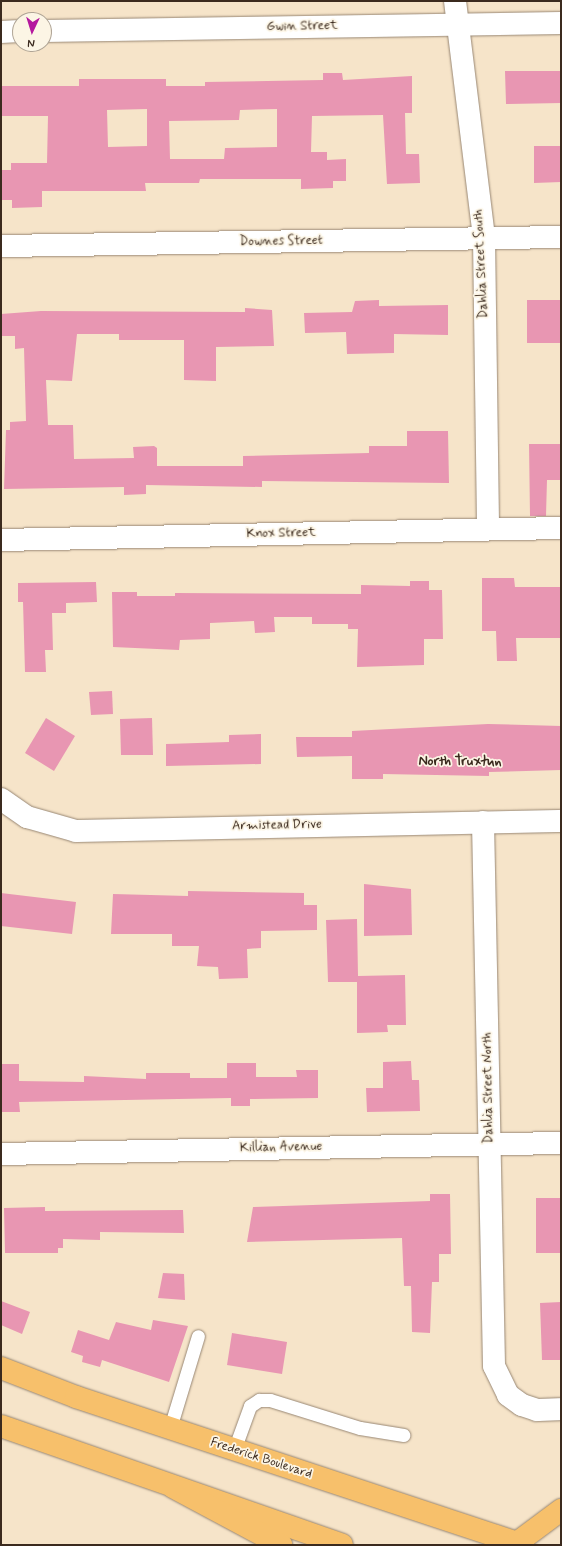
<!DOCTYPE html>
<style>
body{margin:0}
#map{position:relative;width:562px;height:1546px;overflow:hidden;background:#f6e4c9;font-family:Mynerve,sans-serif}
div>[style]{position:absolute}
.building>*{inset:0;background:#e896b2}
.roads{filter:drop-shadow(0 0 1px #988774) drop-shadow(0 0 1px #988774)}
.service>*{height:13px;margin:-6.5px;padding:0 6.5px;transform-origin:6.5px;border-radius:6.5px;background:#fff}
.minor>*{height:22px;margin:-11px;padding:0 11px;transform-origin:11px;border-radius:11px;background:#fff}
.primary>*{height:22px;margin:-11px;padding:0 11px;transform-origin:11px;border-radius:11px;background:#f7c06b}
.motorway>*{height:22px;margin:-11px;padding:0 11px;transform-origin:11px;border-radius:11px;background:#f7c06b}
span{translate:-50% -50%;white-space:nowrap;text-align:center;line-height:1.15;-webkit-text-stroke:3.5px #fcf5e5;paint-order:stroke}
.street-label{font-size:13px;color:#3b2a1e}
.neighbourhood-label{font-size:14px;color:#3b2a1e;font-weight:700}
.frame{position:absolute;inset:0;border:2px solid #3b2a1e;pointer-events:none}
.north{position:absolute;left:12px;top:12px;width:40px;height:40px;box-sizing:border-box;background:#fcf5e5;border:1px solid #afa495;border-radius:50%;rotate:184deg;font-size:11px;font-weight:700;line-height:16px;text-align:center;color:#3b2a1e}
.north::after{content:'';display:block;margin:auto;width:14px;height:18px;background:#b5179e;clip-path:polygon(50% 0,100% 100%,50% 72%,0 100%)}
</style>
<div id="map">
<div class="building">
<i style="clip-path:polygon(505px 71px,561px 71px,561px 103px,506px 104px)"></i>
<i style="clip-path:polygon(evenodd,323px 73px,342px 73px,343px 80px,412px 76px,412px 113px,405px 113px,406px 154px,419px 154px,420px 183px,387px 184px,383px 115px,312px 116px,311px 152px,327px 152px,327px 160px,346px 159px,346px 181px,333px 181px,333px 188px,301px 189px,301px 179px,200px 179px,199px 183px,145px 183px,146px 191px,42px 191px,42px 207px,12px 208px,12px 200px,1px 200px,1px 170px,11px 170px,11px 163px,47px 163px,48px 116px,1px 116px,1px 86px,79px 86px,79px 79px,166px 79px,166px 86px,205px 86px,205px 82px,323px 80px,323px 73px,147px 109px,147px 146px,108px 147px,107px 110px,147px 109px,323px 73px,277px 109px,277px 147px,225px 148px,224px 159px,170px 159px,169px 121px,239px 120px,240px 110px,277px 109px)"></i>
<i style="clip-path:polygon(534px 146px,561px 146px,561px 182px,534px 183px)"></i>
<i style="clip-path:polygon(379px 300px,379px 306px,448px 305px,448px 335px,394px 334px,394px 353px,347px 354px,346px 332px,305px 333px,304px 313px,352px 312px,355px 301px)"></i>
<i style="clip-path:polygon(527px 300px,561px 300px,561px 343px,527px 343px)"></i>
<i style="clip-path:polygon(245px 308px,272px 310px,274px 346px,216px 347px,216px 381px,184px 380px,184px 340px,119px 340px,119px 334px,77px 334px,72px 381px,46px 380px,48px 425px,73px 425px,74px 459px,134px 458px,133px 447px,154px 446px,157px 448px,157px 466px,243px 466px,243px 456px,369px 453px,369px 446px,407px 446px,407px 431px,448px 431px,449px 483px,262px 481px,262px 487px,146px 485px,146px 494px,124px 495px,124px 487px,4px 489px,6px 430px,10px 430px,10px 422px,26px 421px,24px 348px,15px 349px,15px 336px,1px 336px,1px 314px,41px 311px,245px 312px)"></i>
<i style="clip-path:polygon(529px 444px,561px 444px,561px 480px,547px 480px,546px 516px,530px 516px)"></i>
<i style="clip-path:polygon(482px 578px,514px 578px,515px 587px,561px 587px,561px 638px,516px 638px,517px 661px,497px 661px,496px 631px,482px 631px)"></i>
<i style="clip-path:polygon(410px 581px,429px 581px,429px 590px,442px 590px,443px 639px,424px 639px,424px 665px,357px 667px,358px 629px,348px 629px,348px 624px,312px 624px,312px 617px,274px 617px,275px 632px,255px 633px,254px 621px,210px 623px,210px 639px,180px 640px,179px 650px,113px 647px,112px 592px,137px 592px,137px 596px,175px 596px,175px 593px,361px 594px,361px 585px,410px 586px)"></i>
<i style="clip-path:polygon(96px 582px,97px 602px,66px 603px,66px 613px,52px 613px,53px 650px,45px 650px,46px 672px,25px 672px,23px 602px,18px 602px,18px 583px)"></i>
<i style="clip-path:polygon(112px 691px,113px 714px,91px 715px,89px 692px)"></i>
<i style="clip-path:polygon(46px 718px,75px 736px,54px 771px,25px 753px)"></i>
<i style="clip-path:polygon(152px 718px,153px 755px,121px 755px,120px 719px)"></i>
<i style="clip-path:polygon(488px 724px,561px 726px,561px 770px,489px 772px,489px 776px,383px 774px,383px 779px,352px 779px,352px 756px,297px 757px,296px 737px,352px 737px,352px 731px)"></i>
<i style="clip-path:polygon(261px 734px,261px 764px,166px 766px,166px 744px,229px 742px,229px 735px)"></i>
<i style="clip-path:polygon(364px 884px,411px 889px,412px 935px,364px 936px)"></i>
<i style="clip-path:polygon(188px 891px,304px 893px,304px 905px,317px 905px,317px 930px,261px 931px,261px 948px,247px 949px,248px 978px,219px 979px,218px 967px,197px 966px,199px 946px,172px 946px,172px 934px,111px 934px,113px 894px,188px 896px)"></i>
<i style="clip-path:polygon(1px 893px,76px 902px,72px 934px,1px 926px)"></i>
<i style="clip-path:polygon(357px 919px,358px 976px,405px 975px,406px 1025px,387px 1025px,388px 1032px,357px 1033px,357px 982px,328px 982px,326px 920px)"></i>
<i style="clip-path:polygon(411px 1061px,412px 1080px,419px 1080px,420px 1111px,367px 1112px,366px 1088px,383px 1088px,383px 1062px)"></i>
<i style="clip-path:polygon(227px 1063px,256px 1063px,256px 1077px,297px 1077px,296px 1070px,318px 1070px,318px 1098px,250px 1099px,250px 1106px,231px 1106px,231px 1098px,19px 1102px,20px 1112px,1px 1112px,1px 1064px,19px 1064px,19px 1081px,84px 1082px,84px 1076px,146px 1079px,146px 1073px,190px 1073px,190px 1078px,227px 1078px)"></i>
<i style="clip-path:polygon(430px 1194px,450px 1194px,451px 1254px,439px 1254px,439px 1282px,432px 1282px,430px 1333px,412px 1332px,411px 1286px,404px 1286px,402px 1238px,247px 1242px,253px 1207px,430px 1201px)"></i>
<i style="clip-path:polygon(536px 1198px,561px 1198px,561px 1253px,536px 1253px)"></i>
<i style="clip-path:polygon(45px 1207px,45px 1211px,183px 1210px,184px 1233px,100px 1232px,100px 1240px,63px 1239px,63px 1248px,58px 1248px,58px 1253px,5px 1253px,4px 1208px)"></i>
<i style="clip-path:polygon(163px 1273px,184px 1274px,185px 1300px,158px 1298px)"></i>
<i style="clip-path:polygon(1px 1301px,30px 1312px,22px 1334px,1px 1325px)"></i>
<i style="clip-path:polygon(561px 1302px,561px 1360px,542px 1360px,540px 1303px)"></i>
<i style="clip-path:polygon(153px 1320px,188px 1326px,169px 1382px,102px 1360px,100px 1367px,82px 1362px,83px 1356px,71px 1352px,78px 1330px,109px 1340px,116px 1322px,151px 1330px)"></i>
<i style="clip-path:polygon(232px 1333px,287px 1342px,282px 1374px,227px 1365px)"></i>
</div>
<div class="roads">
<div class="service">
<i style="left:170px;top:1428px;width:96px;rotate:-73.1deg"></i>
<i style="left:234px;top:1450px;width:47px;rotate:-70deg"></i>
<i style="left:250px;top:1406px;width:11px;rotate:-34deg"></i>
<i style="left:259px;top:1400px;width:11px"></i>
<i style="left:270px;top:1400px;width:94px;rotate:17.3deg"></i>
<i style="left:360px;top:1428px;width:44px;rotate:9.2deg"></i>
</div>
<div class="minor">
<i style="left:455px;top:1px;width:239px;rotate:83deg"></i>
<i style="left:484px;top:238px;width:291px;rotate:89.2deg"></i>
<i style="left:44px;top:31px;width:517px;rotate:-0.89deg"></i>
<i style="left:1px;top:32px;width:19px;rotate:-3deg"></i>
<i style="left:1px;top:246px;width:560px;rotate:-0.92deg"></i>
<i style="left:1px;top:540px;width:560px;rotate:-1.23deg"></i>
<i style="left:1px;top:799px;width:32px;rotate:35deg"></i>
<i style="left:27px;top:817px;width:51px;rotate:15.9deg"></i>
<i style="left:76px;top:831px;width:485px;rotate:-1.2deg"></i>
<i style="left:483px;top:822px;width:544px;rotate:88.84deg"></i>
<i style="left:494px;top:1366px;width:32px;rotate:64deg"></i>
<i style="left:508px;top:1395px;width:17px;rotate:36deg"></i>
<i style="left:522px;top:1405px;width:16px;rotate:18deg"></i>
<i style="left:537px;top:1410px;width:24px;rotate:-2deg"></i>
<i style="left:1px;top:1154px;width:560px;rotate:-1.13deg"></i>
</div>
<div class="primary">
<i style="left:1px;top:1368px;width:80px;rotate:21.1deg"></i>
<i style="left:76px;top:1397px;width:471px;rotate:18.3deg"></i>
<i style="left:1px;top:1426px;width:361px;rotate:19.2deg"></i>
</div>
<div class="motorway">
<i style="left:173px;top:1487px;width:123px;rotate:28.2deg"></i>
<i style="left:514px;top:1545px;width:59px;rotate:-36.7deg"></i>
</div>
</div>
<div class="street-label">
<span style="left:302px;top:27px;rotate:-1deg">Gwin Street</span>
<span style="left:281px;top:242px;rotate:-1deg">Downes Street</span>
<span style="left:482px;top:264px;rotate:-93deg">Dahlia Street South</span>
<span style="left:281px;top:534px;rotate:-1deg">Knox Street</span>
<span style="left:277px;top:826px;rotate:-1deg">Armistead Drive</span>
<span style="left:489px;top:1088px;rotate:-91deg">Dahlia Street North</span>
<span style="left:281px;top:1148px;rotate:-1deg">Killian Avenue</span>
<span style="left:261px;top:1459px;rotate:18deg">Frederick Boulevard</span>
</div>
<div class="neighbourhood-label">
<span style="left:460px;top:761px">North Truxtun</span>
</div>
<div class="frame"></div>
<div class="north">N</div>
</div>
